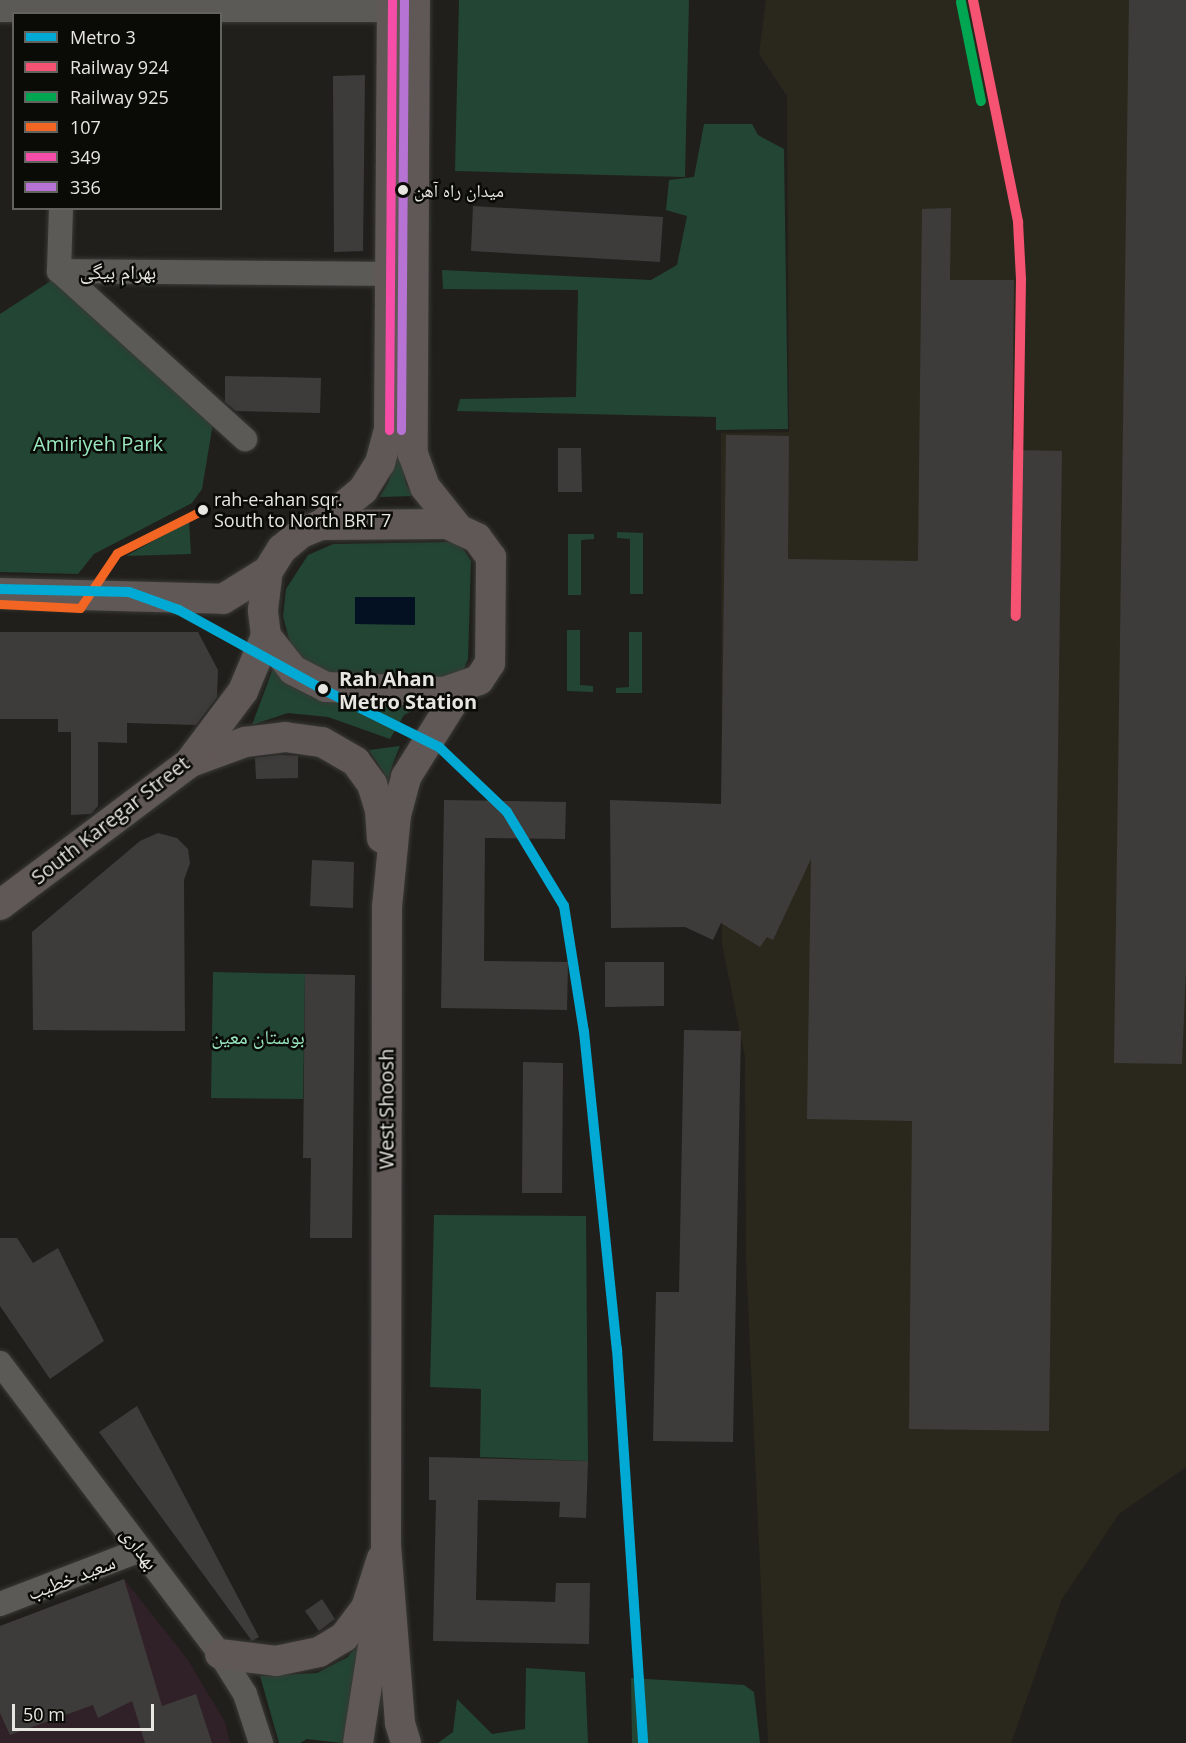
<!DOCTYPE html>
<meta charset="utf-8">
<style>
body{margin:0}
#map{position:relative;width:1186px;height:1743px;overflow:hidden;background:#201f1b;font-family:"Open Sans","Noto Naskh Arabic",sans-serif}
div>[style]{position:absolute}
.built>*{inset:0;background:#2a281d}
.medical>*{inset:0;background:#302128}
.green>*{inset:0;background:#234534}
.water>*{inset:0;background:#031123}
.building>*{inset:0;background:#3e3c3a}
.roads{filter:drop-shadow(0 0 2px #393936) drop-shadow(0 0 2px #393936)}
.minor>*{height:24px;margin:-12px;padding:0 12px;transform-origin:12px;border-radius:12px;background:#5b5a57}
.major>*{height:30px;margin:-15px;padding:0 15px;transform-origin:15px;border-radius:15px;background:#605856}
.bus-1>*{height:9px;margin:-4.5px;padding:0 4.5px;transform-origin:4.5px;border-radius:4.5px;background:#f26522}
.bus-2>*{height:9px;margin:-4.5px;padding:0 4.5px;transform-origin:4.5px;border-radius:4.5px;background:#f54da8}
.bus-3>*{height:9px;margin:-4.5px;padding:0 4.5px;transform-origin:4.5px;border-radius:4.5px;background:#b673d3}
.rail-1>*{height:10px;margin:-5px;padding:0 5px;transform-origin:5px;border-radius:5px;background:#f65372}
.rail-2>*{height:10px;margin:-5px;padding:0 5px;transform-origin:5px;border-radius:5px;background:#00a651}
.metro-1>*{height:10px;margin:-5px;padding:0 5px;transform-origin:5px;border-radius:5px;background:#00aad4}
.dots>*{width:16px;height:16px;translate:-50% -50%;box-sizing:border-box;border:3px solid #0a0a07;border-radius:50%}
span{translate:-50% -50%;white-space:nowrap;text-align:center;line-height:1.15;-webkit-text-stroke:5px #0a0a07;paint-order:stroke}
.bus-label{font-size:18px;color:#e7e6e1}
.left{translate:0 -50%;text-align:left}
.street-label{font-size:20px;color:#e7e6e1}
.park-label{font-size:20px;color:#98e6be}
.stop-label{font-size:20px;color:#e7e6e1;font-weight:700}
.legend{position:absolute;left:12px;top:12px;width:210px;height:198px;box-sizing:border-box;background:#0a0a07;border:2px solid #62625e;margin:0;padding:8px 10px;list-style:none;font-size:18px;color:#e7e6e1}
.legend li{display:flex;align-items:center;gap:12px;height:30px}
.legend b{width:30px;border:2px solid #62625e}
.scale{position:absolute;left:12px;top:1704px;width:142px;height:27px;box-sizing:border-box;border:3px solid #e7e6e1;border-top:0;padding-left:8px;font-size:18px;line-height:21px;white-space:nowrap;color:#e7e6e1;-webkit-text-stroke:4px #0a0a07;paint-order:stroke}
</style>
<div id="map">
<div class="built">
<i style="clip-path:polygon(766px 0,1186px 0,1186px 1467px,1119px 1514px,1062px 1599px,1011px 1743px,768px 1743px,746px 1259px,745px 1057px,722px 944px,721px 433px,789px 432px,787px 96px,759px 54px)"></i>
</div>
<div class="medical">
<i style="clip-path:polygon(124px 1579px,188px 1660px,225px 1722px,230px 1743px,0 1743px,0 1626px)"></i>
</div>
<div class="green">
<i style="clip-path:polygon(459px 0,689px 0,685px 177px,455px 171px)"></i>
<i style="clip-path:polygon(704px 124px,752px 124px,758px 135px,784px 149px,788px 429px,716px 430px,716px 417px,457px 411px,460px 399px,576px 397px,578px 290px,443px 289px,442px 270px,651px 280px,677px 265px,687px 216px,666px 210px,669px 180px,694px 177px)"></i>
<i style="clip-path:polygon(60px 275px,214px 417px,202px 489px,192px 503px,94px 554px,78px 574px,0 572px,0 314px)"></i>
<i style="clip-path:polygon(398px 445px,406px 484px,413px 496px,380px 497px,389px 481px)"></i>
<i style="clip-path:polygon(189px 521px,191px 554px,126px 556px)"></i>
<i style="clip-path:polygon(617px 532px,643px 533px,643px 594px,630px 594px,630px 539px,617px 538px)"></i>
<i style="clip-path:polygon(568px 534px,594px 534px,594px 539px,581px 540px,581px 595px,568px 595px)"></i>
<i style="clip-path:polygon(452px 542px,463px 549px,471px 561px,468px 659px,463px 671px,450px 680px,339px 679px,309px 664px,290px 643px,283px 616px,286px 589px,308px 555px,333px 544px)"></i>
<i style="clip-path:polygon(567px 630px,580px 630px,580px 685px,593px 686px,593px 692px,567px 691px)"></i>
<i style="clip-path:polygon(629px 632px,642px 632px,642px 693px,616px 693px,616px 688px,629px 687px)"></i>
<i style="clip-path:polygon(275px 663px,430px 702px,404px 715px,390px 739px,328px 717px,288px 713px,252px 725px)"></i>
<i style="clip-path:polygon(400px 746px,393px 763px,388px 779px,369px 750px)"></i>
<i style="clip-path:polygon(213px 972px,305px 974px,303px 1099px,211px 1098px)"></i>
<i style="clip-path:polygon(434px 1215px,586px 1216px,588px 1461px,480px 1457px,481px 1389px,430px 1387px)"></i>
<i style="clip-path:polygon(366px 1634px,351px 1720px,342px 1743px,307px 1739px,300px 1743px,279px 1743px,260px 1676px,317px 1673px,348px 1657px)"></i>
<i style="clip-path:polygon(526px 1668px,585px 1672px,588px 1743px,438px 1743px,453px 1732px,457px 1699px,492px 1734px,525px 1729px)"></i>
<i style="clip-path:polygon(631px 1678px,744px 1685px,754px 1692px,760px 1743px,632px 1743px)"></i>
</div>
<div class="water">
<i style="clip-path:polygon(355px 597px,415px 597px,415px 625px,355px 624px)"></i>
</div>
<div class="building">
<i style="clip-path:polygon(1129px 0,1186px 0,1186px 969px,1182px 1064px,1114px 1063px)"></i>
<i style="clip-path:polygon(365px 75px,363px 251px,334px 252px,333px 76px)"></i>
<i style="clip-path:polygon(473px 206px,663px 217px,660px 262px,471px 251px)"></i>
<i style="clip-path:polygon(951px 208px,950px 280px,1014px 280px,1012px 450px,1062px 451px,1049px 1431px,909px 1429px,912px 1121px,807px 1119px,811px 859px,773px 940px,767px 937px,760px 947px,721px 923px,713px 940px,685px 927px,611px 928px,610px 800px,721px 804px,726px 435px,789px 436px,788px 559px,918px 561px,922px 209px)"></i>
<i style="clip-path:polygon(225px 376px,321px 378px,320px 413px,236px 411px,225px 402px)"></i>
<i style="clip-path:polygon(558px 448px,581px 448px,582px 492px,558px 492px)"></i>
<i style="clip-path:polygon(0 632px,198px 632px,218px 670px,217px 697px,196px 725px,127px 723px,127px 743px,98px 742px,98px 806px,91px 814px,71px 815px,71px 732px,58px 732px,58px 719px,0 719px)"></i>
<i style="clip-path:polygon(280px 755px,298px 756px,298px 778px,256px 779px,255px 758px)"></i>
<i style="clip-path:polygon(444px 800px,566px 802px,565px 839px,485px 838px,484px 961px,568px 962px,567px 1010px,441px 1008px)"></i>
<i style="clip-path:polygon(158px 833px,177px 838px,188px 849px,190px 863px,184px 880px,185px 1031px,33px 1030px,32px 932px,140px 841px)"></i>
<i style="clip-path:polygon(312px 860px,354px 862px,353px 908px,310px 906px)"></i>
<i style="clip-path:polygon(605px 962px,664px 962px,664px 1006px,605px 1007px)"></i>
<i style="clip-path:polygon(305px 974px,355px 975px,352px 1238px,310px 1238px,311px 1158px,303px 1158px)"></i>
<i style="clip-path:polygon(684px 1030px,741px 1031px,733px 1442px,653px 1441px,656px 1292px,679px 1292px)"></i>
<i style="clip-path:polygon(523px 1062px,563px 1063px,562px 1193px,522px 1193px)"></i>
<i style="clip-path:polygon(0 1238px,17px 1238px,33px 1263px,58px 1248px,104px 1341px,50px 1379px,0 1306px)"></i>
<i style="clip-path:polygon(137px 1406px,259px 1637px,252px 1641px,99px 1432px)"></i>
<i style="clip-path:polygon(429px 1457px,588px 1461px,586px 1518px,559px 1517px,560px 1502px,478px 1500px,476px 1600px,555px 1602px,556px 1583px,590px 1583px,589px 1644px,433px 1641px,436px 1500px,429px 1500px)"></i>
<i style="clip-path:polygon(124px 1579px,162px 1706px,196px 1694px,212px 1743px,145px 1743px,132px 1701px,98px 1718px,93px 1705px,10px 1735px,0 1713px,0 1626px)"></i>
<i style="clip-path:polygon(322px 1599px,335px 1619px,319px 1631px,305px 1611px)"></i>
</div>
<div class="roads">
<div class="minor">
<i style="left:0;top:10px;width:392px"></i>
<i style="left:59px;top:271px;width:332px;rotate:0.5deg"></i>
<i style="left:59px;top:271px;width:251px;rotate:42.1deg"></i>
<i style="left:59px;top:271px;width:63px;rotate:-88.2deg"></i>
<i style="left:0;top:1363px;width:365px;rotate:52.9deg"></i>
<i style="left:220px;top:1654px;width:47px;rotate:58deg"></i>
<i style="left:245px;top:1694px;width:52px;rotate:71.9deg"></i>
<i style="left:0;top:1604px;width:151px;rotate:-21deg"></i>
</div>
<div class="major">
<i style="left:415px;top:0;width:454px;rotate:90.3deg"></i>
<i style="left:413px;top:454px;width:35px;rotate:70deg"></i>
<i style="left:425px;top:487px;width:51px;rotate:51.3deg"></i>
<i style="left:447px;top:524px;width:33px;rotate:25deg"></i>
<i style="left:477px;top:538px;width:24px;rotate:54deg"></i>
<i style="left:491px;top:557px;width:106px;rotate:90.5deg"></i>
<i style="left:490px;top:663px;width:20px;rotate:123deg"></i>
<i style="left:479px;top:680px;width:36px;rotate:161deg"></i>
<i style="left:445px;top:692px;width:119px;rotate:-177.6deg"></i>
<i style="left:326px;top:687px;width:37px;rotate:-153deg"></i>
<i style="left:293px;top:670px;width:43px;rotate:-128.5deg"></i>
<i style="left:266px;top:636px;width:26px;rotate:-97deg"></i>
<i style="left:263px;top:610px;width:39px;rotate:-83deg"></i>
<i style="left:268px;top:571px;width:26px;rotate:-58deg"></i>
<i style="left:282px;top:549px;width:25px;rotate:-40deg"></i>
<i style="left:301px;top:533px;width:22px;rotate:-22deg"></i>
<i style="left:321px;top:525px;width:126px;rotate:-0.5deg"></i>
<i style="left:321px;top:525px;width:55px;rotate:-39.8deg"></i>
<i style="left:363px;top:490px;width:32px;rotate:-58deg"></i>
<i style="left:380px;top:463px;width:34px;rotate:-75deg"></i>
<i style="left:389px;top:430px;width:430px;rotate:-89.6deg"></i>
<i style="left:0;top:593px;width:223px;rotate:1.5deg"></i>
<i style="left:223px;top:599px;width:53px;rotate:-31.9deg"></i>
<i style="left:191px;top:762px;width:58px;rotate:-20.3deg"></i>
<i style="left:245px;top:742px;width:40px;rotate:-7.1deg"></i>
<i style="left:285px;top:737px;width:37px;rotate:8deg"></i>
<i style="left:322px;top:742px;width:39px;rotate:30deg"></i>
<i style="left:356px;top:762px;width:27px;rotate:54deg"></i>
<i style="left:372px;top:784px;width:28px;rotate:73deg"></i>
<i style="left:380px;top:811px;width:27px;rotate:86deg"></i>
<i style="left:0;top:905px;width:236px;rotate:-36.9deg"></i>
<i style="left:189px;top:763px;width:90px;rotate:-53.1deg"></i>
<i style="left:243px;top:691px;width:60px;rotate:-67.3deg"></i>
<i style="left:220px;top:1654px;width:56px;rotate:7.1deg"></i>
<i style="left:276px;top:1661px;width:44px;rotate:-11.8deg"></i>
<i style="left:319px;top:1652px;width:29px;rotate:-31deg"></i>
<i style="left:344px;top:1637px;width:36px;rotate:-53deg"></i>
<i style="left:366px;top:1608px;width:52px;rotate:-72.3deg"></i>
<i style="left:358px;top:1743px;width:138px;rotate:-81.2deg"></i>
<i style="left:406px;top:1743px;width:21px;rotate:-107deg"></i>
<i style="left:400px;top:1723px;width:177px;rotate:-94.5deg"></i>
<i style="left:386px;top:1547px;width:640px;rotate:-89.91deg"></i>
<i style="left:387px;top:907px;width:92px;rotate:-84.4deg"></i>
<i style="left:396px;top:815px;width:39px;rotate:-75deg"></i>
<i style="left:406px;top:777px;width:104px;rotate:-58deg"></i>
</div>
</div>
<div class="bus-1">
<i style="left:0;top:604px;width:80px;rotate:2.9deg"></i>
<i style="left:80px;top:608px;width:66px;rotate:-56.1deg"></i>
<i style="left:117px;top:553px;width:96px;rotate:-26.6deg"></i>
</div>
<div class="bus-2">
<i style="left:389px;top:430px;width:430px;rotate:-89.6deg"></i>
</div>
<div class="bus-3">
<i style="left:401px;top:430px;width:430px;rotate:-89.6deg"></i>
</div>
<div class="rail-1">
<i style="left:973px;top:0;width:227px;rotate:78.5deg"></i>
<i style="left:1018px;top:222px;width:57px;rotate:87deg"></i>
<i style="left:1021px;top:279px;width:337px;rotate:90.9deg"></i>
</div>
<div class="rail-2">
<i style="left:961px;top:2px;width:101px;rotate:78.6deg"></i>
</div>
<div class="metro-1">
<i style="left:0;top:589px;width:129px;rotate:1.3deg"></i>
<i style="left:129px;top:592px;width:53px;rotate:19.8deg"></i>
<i style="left:179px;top:610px;width:163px;rotate:28.9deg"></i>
<i style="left:322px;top:689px;width:131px;rotate:26.4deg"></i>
<i style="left:439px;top:747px;width:94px;rotate:43.7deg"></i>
<i style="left:507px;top:812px;width:110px;rotate:58.8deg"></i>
<i style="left:564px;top:906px;width:128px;rotate:81deg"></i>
<i style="left:584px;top:1032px;width:319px;rotate:84.1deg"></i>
<i style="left:617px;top:1349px;width:395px;rotate:86.2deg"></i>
</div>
<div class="dots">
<i style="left:403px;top:190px;background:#e7e6e1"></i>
<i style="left:203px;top:510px;background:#e7e6e1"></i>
<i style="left:323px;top:689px;background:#e7e6e1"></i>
</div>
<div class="bus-label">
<span class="left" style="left:414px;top:190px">میدان راه آهن</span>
<span class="left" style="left:214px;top:510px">rah-e-ahan sqr.<br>South to North BRT 7</span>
</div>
<div class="street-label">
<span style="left:118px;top:271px">بهرام بیگی</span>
<span style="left:110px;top:820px;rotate:-38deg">South Karegar Street</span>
<span style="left:386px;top:1109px;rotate:-90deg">West Shoosh</span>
<span style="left:140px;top:1548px;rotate:53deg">بهداری</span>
<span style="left:71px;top:1577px;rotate:-21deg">سعید خطیب</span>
</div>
<div class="park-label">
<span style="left:98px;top:443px">Amiriyeh Park</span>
<span style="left:258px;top:1036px">بوستان معین</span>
</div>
<div class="stop-label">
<span class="left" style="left:339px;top:690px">Rah Ahan<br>Metro Station</span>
</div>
<ul class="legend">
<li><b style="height:8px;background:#00aad4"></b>Metro 3</li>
<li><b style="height:8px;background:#f65372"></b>Railway 924</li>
<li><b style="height:8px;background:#00a651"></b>Railway 925</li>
<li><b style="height:8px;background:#f26522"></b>107</li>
<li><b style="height:8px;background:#f54da8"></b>349</li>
<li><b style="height:8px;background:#b673d3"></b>336</li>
</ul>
<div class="scale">50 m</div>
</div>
